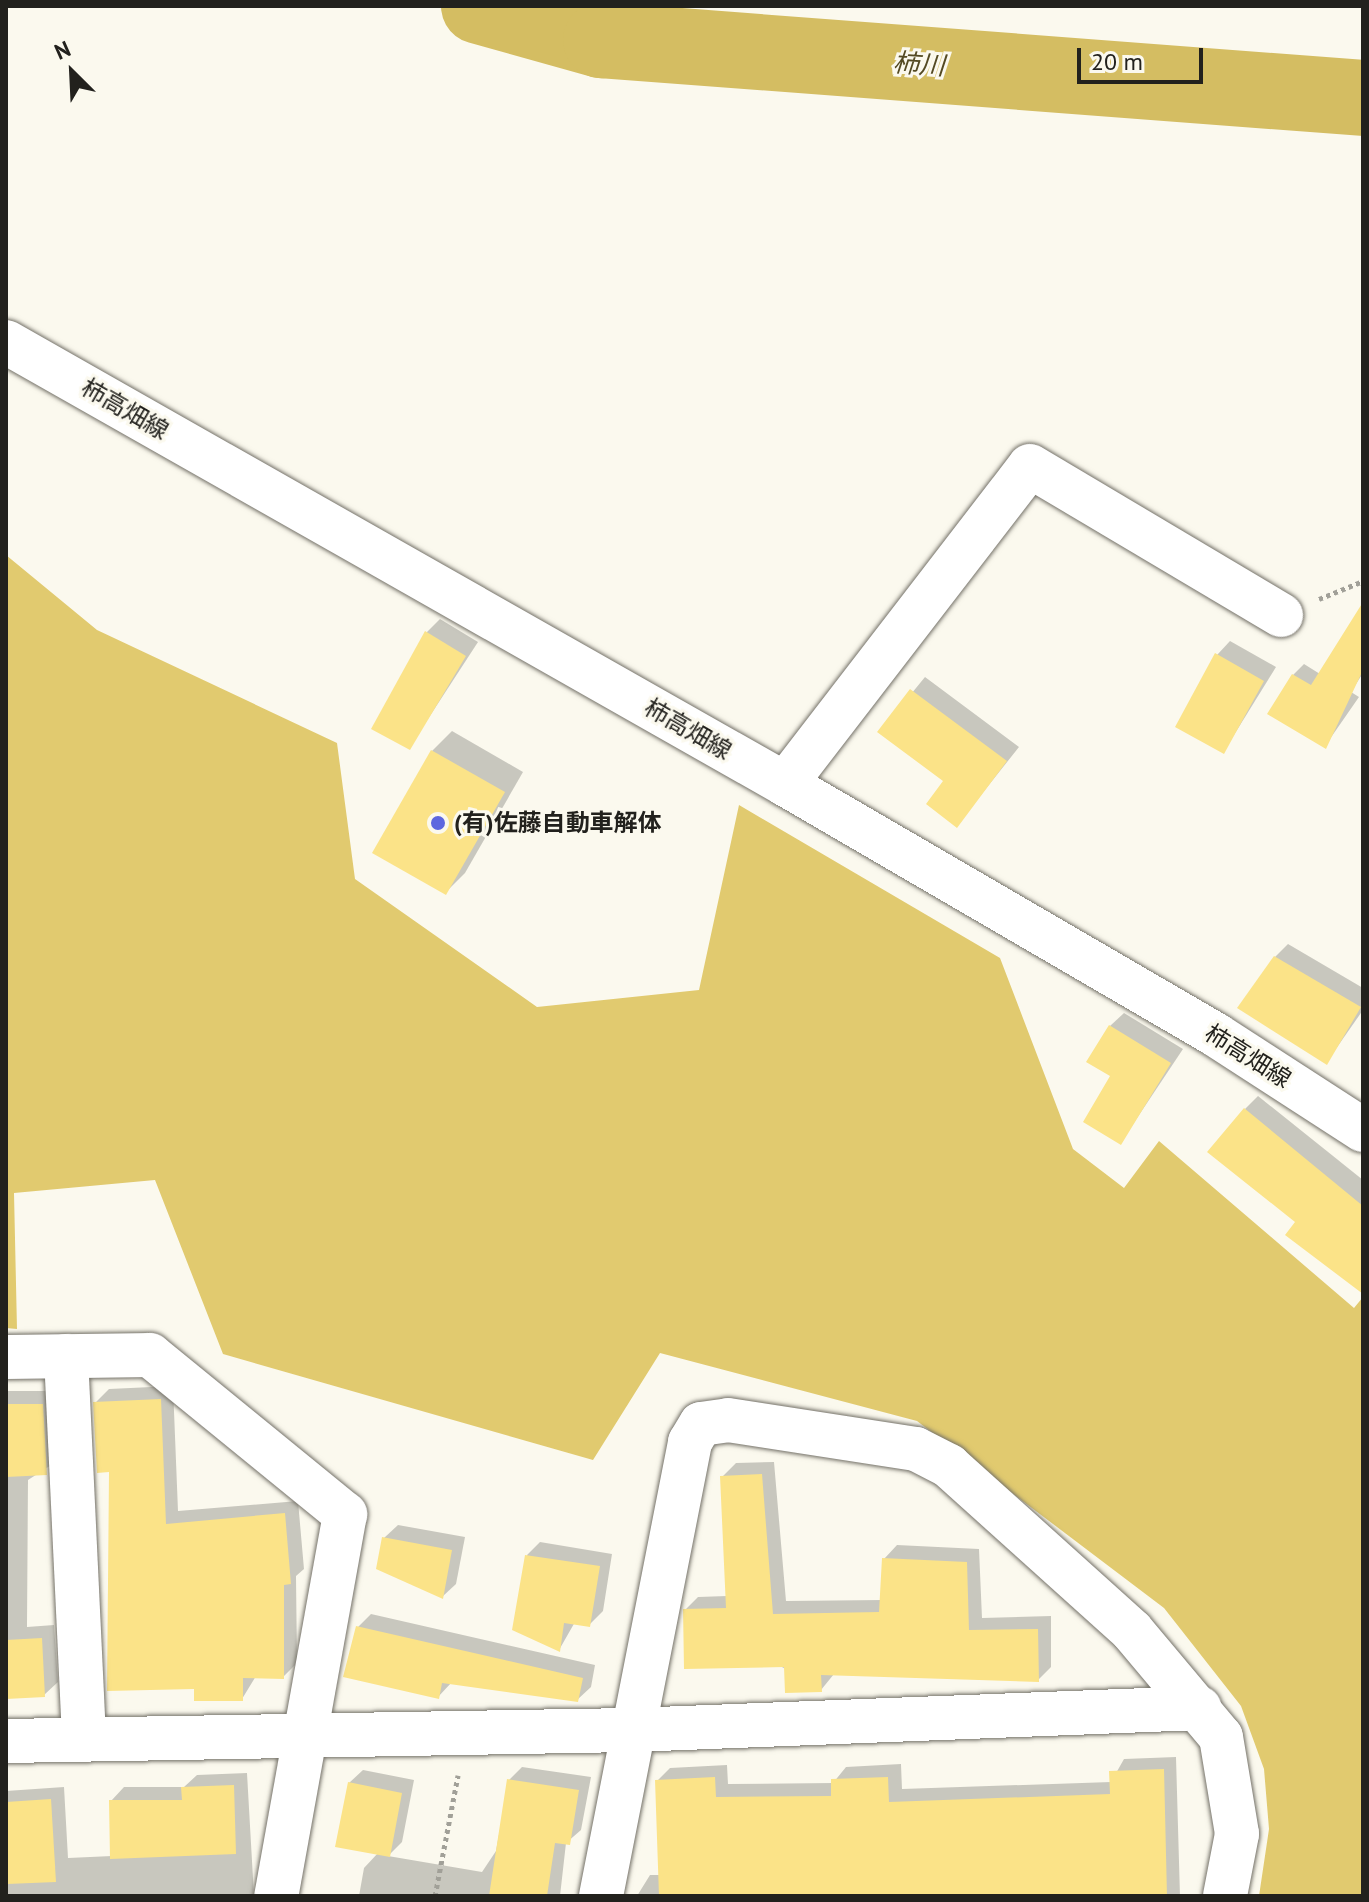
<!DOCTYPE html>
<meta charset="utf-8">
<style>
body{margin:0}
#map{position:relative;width:1369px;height:1902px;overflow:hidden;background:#fbf9ee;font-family:"PT Sans","Noto Sans JP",sans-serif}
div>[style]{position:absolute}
.forest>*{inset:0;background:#e1ca6f}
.shadow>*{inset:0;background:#0003}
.river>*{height:76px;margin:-38px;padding:0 38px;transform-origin:38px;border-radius:38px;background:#d4bd62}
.building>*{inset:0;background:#fbe388}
.path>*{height:5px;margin-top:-2.5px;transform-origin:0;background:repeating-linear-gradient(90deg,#a1a098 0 4px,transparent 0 8px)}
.roads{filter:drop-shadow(0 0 2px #747168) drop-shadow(0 0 2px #747168)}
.street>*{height:44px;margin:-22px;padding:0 22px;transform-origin:22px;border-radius:22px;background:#fff}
.secondary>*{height:44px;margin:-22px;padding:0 22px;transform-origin:22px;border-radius:22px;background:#fff}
.dots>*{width:22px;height:22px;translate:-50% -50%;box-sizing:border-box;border:4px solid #fbf9ee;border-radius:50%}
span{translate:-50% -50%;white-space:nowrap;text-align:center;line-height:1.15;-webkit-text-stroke:6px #fbf9ee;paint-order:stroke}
.street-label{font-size:24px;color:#22211d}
.poi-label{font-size:24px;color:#22211d;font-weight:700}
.left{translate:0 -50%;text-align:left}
.water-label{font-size:26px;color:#544a23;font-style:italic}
.frame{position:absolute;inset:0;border:8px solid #22211d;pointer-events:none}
.north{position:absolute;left:32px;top:32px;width:80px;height:80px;-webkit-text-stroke:6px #fbf9ee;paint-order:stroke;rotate:336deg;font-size:22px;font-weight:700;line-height:32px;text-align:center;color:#22211d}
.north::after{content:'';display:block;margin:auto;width:28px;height:36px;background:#22211d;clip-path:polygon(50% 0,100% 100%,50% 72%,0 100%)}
.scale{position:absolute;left:1077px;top:48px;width:126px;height:36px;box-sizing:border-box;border:4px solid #22211d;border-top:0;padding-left:10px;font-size:24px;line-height:28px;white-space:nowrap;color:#22211d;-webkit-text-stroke:6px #fbf9ee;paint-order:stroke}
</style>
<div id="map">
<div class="forest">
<i style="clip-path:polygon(6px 555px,97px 630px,337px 743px,355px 879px,537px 1007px,699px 990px,739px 805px,1000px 958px,1073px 1149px,1124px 1188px,1159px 1141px,1354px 1308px,1363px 1297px,1363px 1896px,1259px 1896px,1269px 1829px,1264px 1769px,1241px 1706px,1164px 1608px,917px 1421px,660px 1353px,593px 1460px,223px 1354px,155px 1180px,14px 1193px,17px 1329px,6px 1328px)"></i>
</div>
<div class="shadow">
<i style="clip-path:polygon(440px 619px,478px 642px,409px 748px,427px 632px)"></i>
<i style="clip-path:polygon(1363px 627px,1363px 673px,1351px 692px,1359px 697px,1325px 746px,1293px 675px,1304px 664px,1320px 674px)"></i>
<i style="clip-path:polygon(1230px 641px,1276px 667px,1224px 751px,1217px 655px)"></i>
<i style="clip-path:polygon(925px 677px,1019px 747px,957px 825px,946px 781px,880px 732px)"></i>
<i style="clip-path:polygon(452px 731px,523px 772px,465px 873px,445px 893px,432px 751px)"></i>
<i style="clip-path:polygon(1288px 944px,1363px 988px,1363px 1010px,1326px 1063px,1275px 957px)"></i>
<i style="clip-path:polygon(1124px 1013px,1183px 1049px,1121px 1142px,1110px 1026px)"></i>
<i style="clip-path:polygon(1258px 1096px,1363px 1180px,1363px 1270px,1297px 1222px,1245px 1109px)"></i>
<i style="clip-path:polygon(173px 1386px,178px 1511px,298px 1501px,304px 1569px,296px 1576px,297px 1663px,283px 1677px,256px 1676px,242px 1699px,196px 1687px,111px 1470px,95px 1403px,109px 1389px)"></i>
<i style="clip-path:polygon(6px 1391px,56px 1391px,59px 1460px,28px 1480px,27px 1627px,54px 1625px,58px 1682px,44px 1695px,6px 1695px)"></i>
<i style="clip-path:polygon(774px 1462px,786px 1601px,882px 1600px,884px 1559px,897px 1545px,979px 1549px,982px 1618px,1051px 1616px,1051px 1667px,1038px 1680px,834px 1674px,821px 1690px,685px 1610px,698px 1597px,727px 1596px,722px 1477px,736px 1463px)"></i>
<i style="clip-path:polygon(398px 1525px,465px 1537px,456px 1584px,442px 1597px,384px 1538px)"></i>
<i style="clip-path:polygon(540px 1542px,612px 1554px,603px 1611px,589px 1625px,575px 1622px,559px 1650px,527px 1555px)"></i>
<i style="clip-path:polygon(371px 1614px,595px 1665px,591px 1687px,577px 1700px,452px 1682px,438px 1697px,358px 1627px)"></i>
<i style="clip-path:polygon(1176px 1757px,1180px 1896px,637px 1896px,650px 1875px,660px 1875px,657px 1781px,670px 1768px,727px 1765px,728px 1784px,833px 1783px,846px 1767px,901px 1764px,902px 1789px,1111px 1782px,1124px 1759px)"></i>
<i style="clip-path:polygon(522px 1767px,591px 1777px,581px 1830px,566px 1843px,560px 1896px,359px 1896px,364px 1868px,378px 1853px,349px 1783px,363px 1770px,414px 1780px,402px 1842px,388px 1856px,482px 1872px,496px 1851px,509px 1780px)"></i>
<i style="clip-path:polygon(247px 1773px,254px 1896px,6px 1896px,6px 1791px,64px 1787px,68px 1858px,112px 1856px,111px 1801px,124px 1787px,184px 1787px,197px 1775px)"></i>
</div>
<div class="river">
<i style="left:479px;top:6px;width:127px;rotate:15.6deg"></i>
<i style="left:601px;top:40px;width:764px;rotate:4.35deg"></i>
</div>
<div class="building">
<i style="clip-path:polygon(1363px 602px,1363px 670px,1326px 749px,1267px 714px,1292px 674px,1311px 685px)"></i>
<i style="clip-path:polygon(425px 631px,466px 656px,410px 750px,371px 729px)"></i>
<i style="clip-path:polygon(1215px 653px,1264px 681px,1224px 754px,1175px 727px)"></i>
<i style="clip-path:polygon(910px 689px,1007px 761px,957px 828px,926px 804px,943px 781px,877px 732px)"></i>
<i style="clip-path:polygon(431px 750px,505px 792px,446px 895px,372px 853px)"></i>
<i style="clip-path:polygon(1274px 956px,1361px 1007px,1327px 1065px,1237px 1008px)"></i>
<i style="clip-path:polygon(1109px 1025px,1171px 1063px,1121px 1145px,1083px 1122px,1110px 1076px,1086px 1062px)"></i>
<i style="clip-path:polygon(1244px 1108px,1363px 1206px,1363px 1294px,1285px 1235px,1295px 1222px,1207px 1152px)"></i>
<i style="clip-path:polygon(161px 1399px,166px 1524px,285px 1513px,291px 1584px,284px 1585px,284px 1679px,243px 1678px,243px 1701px,194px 1701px,194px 1689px,107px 1691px,109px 1472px,97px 1473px,93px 1402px)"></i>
<i style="clip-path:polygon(6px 1404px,43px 1404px,47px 1475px,6px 1477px)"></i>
<i style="clip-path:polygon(762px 1474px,773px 1614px,879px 1612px,882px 1558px,967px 1562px,969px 1630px,1038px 1629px,1039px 1682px,821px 1675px,822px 1692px,785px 1693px,784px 1667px,684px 1669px,683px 1609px,726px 1608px,720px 1476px)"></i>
<i style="clip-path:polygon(382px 1537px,452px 1550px,443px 1599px,376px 1569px)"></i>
<i style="clip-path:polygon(525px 1555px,600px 1566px,590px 1627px,564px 1623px,560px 1652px,512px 1630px)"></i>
<i style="clip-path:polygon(356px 1626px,583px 1678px,578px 1702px,442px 1683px,439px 1699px,343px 1677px)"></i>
<i style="clip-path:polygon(42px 1638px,45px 1697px,6px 1699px,6px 1640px)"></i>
<i style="clip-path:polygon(1164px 1769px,1167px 1896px,659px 1896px,655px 1780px,715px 1777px,716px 1797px,831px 1796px,831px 1779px,888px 1777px,889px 1802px,1110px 1794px,1109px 1771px)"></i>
<i style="clip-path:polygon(507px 1779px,579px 1790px,570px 1845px,555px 1843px,547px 1896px,489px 1896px)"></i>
<i style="clip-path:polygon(348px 1782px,402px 1793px,390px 1857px,335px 1847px)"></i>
<i style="clip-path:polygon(234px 1785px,236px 1854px,110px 1859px,109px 1800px,182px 1800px,181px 1787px)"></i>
<i style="clip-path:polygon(51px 1799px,56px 1882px,7px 1884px,6px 1802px)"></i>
</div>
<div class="path">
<i style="left:1319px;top:599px;width:48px;rotate:-22.2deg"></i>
<i style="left:435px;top:1896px;width:123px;rotate:-79.2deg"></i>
</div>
<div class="roads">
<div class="street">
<i style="left:785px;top:784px;width:401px;rotate:-52.4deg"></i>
<i style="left:1030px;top:466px;width:292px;rotate:30.7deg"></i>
<i style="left:66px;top:1356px;width:383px;rotate:87.3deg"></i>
<i style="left:6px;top:1357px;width:144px;rotate:-0.8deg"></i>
<i style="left:150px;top:1355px;width:252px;rotate:39.2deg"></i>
<i style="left:345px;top:1514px;width:388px;rotate:100.2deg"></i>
<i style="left:6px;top:1741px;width:626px;rotate:-1.01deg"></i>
<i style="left:632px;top:1730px;width:568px;rotate:-2.22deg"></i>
<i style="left:601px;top:1896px;width:463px;rotate:-78.9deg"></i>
<i style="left:690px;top:1442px;width:21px;rotate:-59deg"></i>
<i style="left:701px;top:1424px;width:27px;rotate:-8deg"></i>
<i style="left:728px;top:1420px;width:190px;rotate:8.8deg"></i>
<i style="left:916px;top:1449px;width:37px;rotate:27deg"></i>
<i style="left:949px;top:1466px;width:246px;rotate:42deg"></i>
<i style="left:1132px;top:1631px;width:138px;rotate:50deg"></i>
<i style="left:1221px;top:1737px;width:98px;rotate:80.6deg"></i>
<i style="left:1237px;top:1834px;width:63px;rotate:101deg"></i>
</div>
<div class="secondary">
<i style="left:6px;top:342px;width:896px;rotate:29.57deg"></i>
<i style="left:785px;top:784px;width:499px;rotate:30.2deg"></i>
<i style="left:1216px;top:1035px;width:175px;rotate:32.9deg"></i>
</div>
</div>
<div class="dots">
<i style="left:438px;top:823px;background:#5d67df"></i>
</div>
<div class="street-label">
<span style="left:125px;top:409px;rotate:30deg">柿高畑線</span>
<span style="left:688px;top:729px;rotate:30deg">柿高畑線</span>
<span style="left:1248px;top:1056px;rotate:32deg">柿高畑線</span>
</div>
<div class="poi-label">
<span class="left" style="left:454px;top:823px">(有)佐藤自動車解体</span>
</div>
<div class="water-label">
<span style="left:919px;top:64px;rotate:4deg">柿川</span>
</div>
<div class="frame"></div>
<div class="north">N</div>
<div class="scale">20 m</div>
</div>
